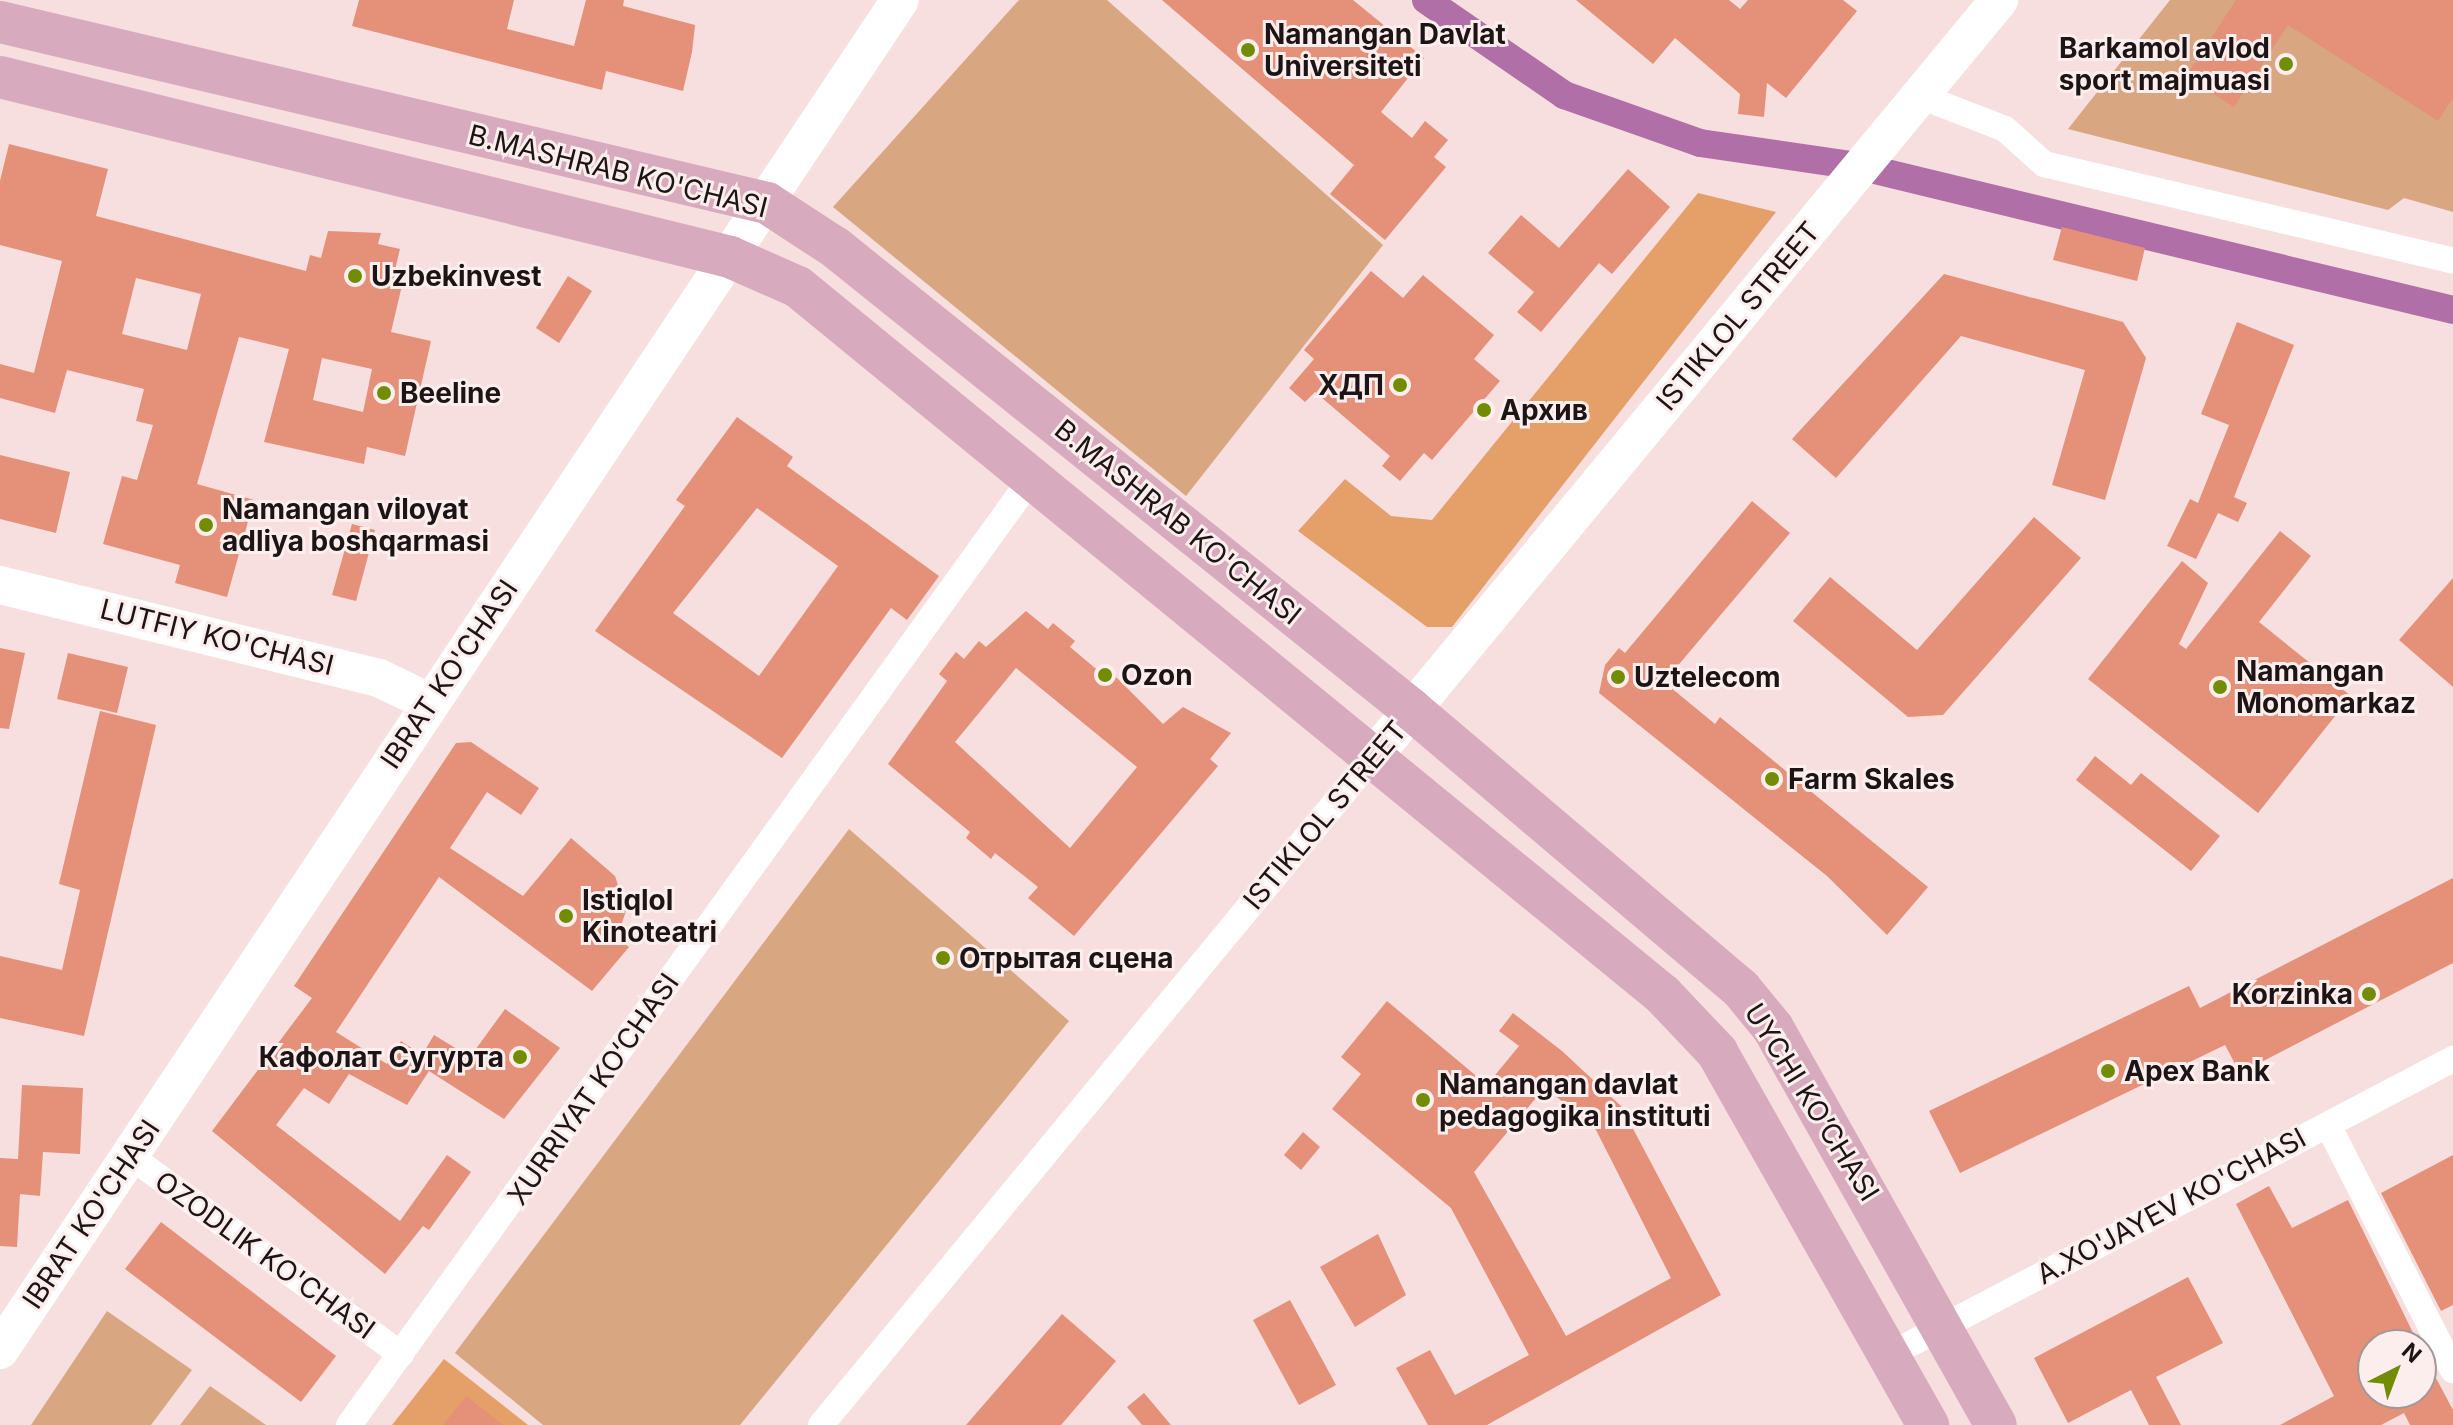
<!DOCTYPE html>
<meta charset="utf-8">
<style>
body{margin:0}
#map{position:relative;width:2453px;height:1425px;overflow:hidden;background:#f7dedf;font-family:Inter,sans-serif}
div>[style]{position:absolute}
.green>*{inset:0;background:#d9a682}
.forest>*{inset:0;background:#e59f69}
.canal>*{height:28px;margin:-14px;padding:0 14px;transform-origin:14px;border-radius:14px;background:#b06fa7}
.building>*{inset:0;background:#e59078}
.street>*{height:26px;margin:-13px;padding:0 13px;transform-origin:13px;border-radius:13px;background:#fff}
.secondary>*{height:38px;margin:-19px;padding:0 19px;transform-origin:19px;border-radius:19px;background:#fff}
.primary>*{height:42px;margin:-21px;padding:0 21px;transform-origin:21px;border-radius:21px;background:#d7aabe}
.dots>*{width:22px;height:22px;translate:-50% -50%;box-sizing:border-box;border:4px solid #fdeeee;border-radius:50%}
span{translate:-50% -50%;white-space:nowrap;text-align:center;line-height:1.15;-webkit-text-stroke:6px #fdeeee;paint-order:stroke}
.poi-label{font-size:28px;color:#1d1415;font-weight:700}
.left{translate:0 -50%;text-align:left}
.right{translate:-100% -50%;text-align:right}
.street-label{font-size:28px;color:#1d1415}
.north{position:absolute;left:2357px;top:1329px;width:80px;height:80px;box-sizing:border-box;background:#fdeeee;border:2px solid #a39797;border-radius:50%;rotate:42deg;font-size:22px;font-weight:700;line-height:32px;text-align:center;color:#1d1415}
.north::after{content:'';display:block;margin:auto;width:28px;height:36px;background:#728c03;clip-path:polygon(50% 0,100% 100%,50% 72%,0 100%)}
</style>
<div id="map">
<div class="green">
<i style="clip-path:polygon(1019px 0,1107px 0,1383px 245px,1186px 496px,833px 207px)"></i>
<i style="clip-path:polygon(2170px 0,2453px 0,2453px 212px,2404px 198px,2388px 210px,2068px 129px)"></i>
<i style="clip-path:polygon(849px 829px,1069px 1021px,740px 1425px,543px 1425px,455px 1353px)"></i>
<i style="clip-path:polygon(107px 1311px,192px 1370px,151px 1425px,31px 1425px)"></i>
<i style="clip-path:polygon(210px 1386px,266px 1425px,180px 1425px)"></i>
</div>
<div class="forest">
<i style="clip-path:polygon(1698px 193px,1776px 212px,1452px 627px,1427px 627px,1298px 531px,1345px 479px,1391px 516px,1432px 520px)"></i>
<i style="clip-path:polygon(444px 1359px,528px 1425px,392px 1425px)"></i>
</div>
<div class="canal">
<i style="left:1426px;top:0;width:168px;rotate:34.5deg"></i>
<i style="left:1564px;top:95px;width:144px;rotate:19.4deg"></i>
<i style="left:1700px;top:143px;width:160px;rotate:8.3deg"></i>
<i style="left:1858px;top:166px;width:612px;rotate:13.6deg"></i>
</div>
<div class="building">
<i style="clip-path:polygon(359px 0,514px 0,507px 29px,574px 46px,586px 0,624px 0,623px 6px,695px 25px,692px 52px,683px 91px,606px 71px,602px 90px,352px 26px)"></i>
<i style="clip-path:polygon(1162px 0,1353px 0,1424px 58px,1381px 112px,1412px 138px,1425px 121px,1448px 140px,1434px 157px,1446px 167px,1385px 240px,1330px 194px,1354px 165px)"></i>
<i style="clip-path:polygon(1576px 0,1729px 0,1740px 9px,1748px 0,1843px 0,1857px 11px,1786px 98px,1767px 83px,1764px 117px,1738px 114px,1740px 94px,1675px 38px,1653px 64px)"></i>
<i style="clip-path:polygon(2236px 0,2453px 0,2453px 98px,2438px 121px,2288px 25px,2234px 107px,2186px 76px)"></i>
<i style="clip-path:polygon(evenodd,9px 144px,108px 169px,96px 216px,306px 271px,310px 255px,321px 258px,328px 231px,381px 233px,378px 244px,400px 249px,394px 274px,404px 277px,391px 332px,431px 341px,405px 456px,367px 447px,364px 464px,264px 442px,289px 349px,239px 337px,197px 484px,254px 500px,227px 597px,175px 583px,180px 565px,103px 544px,122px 476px,137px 480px,153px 425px,136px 421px,144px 389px,67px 370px,55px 413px,0 398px,0 364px,34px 373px,62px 261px,0 245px,0 181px,9px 144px,136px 278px,201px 294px,187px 350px,122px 334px,136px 278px,9px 144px,322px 358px,372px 369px,363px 412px,313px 400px,322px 358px)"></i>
<i style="clip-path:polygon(1628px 169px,1670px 207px,1612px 274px,1599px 263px,1541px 332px,1517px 312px,1534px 292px,1488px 253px,1521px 215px,1559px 248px)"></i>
<i style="clip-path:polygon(2062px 227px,2145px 248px,2137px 281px,2053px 260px)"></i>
<i style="clip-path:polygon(1371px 271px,1403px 298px,1423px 275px,1494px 335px,1474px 359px,1500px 381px,1432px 460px,1424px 453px,1400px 481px,1382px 466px,1390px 456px,1315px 392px,1305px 402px,1289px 388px,1314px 359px,1304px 350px)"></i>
<i style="clip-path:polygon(1944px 274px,2123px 322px,2146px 358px,2105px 500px,2052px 485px,2085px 370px,1961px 336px,1836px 478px,1792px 439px)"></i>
<i style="clip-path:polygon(568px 276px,592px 291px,559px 343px,536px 328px)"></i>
<i style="clip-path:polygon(2237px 322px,2294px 345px,2234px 497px,2247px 503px,2238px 522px,2218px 513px,2196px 559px,2167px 546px,2190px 499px,2198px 503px,2229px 425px,2201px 414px)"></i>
<i style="clip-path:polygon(evenodd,737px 417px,793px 457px,787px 466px,939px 576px,907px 620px,891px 608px,782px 758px,595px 631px,685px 506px,676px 500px,737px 417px,757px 508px,838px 566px,759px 676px,673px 613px,757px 508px)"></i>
<i style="clip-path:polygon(0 455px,70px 472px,56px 533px,0 519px)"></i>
<i style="clip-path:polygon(1752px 501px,1790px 533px,1664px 682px,1715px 724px,1720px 717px,1928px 887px,1887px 935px,1827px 876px,1599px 693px,1605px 665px,1619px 648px,1625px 653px)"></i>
<i style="clip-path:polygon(2034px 517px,2081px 558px,1943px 715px,1908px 717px,1793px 621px,1830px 577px,1917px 650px)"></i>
<i style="clip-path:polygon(352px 524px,375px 530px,356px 601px,332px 595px)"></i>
<i style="clip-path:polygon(2280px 531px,2311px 556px,2259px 622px,2351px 696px,2258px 813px,2088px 679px,2182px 561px,2208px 583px,2179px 644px,2186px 649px)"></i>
<i style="clip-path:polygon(2453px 578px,2453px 687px,2399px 640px)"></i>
<i style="clip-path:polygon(evenodd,1026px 611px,1048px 629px,1053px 623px,1075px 641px,1070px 647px,1101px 673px,1106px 667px,1163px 724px,1183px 707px,1231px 733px,1210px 759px,1218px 766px,1074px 936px,1028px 898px,1038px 887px,995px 853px,991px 859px,966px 838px,970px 832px,888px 764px,947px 681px,939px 674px,956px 652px,964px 659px,979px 641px,986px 647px,1026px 611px,1016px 668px,1137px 767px,1070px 848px,955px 742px,1016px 668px)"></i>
<i style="clip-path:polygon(0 648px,25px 653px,9px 729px,0 728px)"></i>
<i style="clip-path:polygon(68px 653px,128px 667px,117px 713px,57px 699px)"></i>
<i style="clip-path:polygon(100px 711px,156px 725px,84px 1036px,0 1018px,0 956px,62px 970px,80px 890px,59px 884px)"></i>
<i style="clip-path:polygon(471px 742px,539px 788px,521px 815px,487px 792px,450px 848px,523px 896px,571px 838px,615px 876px,626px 911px,617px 937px,629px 947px,592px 991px,439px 877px,336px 1032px,387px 1064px,401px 1041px,422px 1055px,434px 1035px,470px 1057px,505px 1009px,560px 1048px,504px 1119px,429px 1071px,407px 1105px,349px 1074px,329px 1104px,304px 1088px,276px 1125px,400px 1221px,447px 1155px,471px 1172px,429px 1230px,423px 1226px,385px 1274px,212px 1131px,312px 998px,294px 986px,456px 743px)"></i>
<i style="clip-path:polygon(2095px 756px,2131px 785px,2141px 773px,2220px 836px,2191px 871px,2076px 780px)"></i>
<i style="clip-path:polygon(2453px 878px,2453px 963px,2240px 1073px,2225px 1045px,1960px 1173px,1929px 1111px,2189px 986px,2200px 1008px)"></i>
<i style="clip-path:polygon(evenodd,1387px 1001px,1487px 1085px,1519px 1046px,1499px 1031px,1513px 1013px,1562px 1051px,1621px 1106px,1721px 1295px,1487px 1425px,1428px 1425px,1396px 1368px,1430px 1350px,1455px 1395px,1529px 1355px,1451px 1208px,1332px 1109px,1361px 1074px,1341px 1057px,1387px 1001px,1545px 1087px,1596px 1130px,1671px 1278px,1566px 1336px,1474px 1172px,1545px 1087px)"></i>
<i style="clip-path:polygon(22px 1085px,83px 1088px,80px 1154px,43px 1152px,40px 1196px,20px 1194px,17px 1247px,0 1246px,0 1158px,18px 1159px)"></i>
<i style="clip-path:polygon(1303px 1132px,1320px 1147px,1301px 1170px,1284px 1155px)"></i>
<i style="clip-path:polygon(2453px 1155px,2453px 1305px,2441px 1311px,2381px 1193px)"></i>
<i style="clip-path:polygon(2269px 1186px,2292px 1228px,2348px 1200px,2419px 1345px,2373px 1345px,2373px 1393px,2421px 1393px,2421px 1350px,2453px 1410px,2453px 1425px,2410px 1425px,2404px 1413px,2381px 1425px,2280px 1425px,2334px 1396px,2236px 1204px)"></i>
<i style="clip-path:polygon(161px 1222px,336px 1356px,301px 1402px,125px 1269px)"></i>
<i style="clip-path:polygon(1378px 1234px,1406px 1295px,1355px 1327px,1320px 1267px)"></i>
<i style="clip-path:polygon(2188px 1277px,2223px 1343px,2156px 1377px,2181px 1425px,2149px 1425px,2131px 1390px,2068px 1423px,2034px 1358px)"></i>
<i style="clip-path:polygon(1290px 1300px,1336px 1385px,1299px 1405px,1253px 1320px)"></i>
<i style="clip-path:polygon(1062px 1314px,1116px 1361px,1061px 1425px,966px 1425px)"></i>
<i style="clip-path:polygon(1144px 1393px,1171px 1425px,1142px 1425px,1127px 1407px)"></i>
<i style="clip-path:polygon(466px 1396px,503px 1425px,443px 1425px)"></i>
</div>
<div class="street">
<i style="left:1920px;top:96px;width:91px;rotate:21.2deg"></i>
<i style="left:2005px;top:129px;width:52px;rotate:41.9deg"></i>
<i style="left:2044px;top:164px;width:420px;rotate:13.3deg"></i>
<i style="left:2328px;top:1125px;width:275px;rotate:63deg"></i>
<i style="left:130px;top:1156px;width:336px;rotate:36.2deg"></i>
<i style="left:1891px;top:1354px;width:635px;rotate:-27.7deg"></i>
<i style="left:349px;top:1425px;width:1166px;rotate:-54.21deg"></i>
<i style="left:821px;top:1425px;width:865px;rotate:-50.44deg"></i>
</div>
<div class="secondary">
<i style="left:0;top:585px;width:390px;rotate:13.8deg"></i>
<i style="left:379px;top:678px;width:55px;rotate:25.6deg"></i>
<i style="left:1372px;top:758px;width:984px;rotate:-50.4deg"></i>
<i style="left:0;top:1350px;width:1622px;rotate:-56.31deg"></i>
</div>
<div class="primary">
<i style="left:0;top:22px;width:788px;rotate:13.28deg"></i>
<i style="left:767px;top:203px;width:82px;rotate:33.1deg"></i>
<i style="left:836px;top:248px;width:738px;rotate:38.73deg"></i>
<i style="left:1412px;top:710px;width:431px;rotate:40.3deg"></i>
<i style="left:1741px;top:989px;width:50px;rotate:50.6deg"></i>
<i style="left:1773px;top:1028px;width:455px;rotate:60.7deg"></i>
<i style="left:0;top:77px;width:752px;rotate:13.85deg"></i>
<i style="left:730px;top:257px;width:74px;rotate:23.8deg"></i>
<i style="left:798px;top:287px;width:1118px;rotate:39.3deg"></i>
<i style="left:1663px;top:995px;width:79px;rotate:46.5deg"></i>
<i style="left:1717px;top:1052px;width:429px;rotate:60.5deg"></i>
</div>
<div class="dots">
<i style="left:1248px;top:50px;background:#728c03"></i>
<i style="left:2286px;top:64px;background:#728c03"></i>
<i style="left:355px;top:276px;background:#728c03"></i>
<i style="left:1400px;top:385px;background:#728c03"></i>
<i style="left:384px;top:393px;background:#728c03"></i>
<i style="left:1484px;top:410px;background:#728c03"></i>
<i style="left:206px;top:525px;background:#728c03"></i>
<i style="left:1105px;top:675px;background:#728c03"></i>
<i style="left:1618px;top:677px;background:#728c03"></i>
<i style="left:2220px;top:687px;background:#728c03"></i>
<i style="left:1772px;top:779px;background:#728c03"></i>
<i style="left:566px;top:916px;background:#728c03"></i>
<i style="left:943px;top:958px;background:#728c03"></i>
<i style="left:2369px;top:994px;background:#728c03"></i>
<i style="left:520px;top:1057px;background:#728c03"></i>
<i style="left:2108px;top:1071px;background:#728c03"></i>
<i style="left:1423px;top:1100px;background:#728c03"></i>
</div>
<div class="poi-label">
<span class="left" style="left:1264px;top:50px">Namangan Davlat<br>Universiteti</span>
<span class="right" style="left:2270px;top:64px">Barkamol avlod<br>sport majmuasi</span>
<span class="left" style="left:371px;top:276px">Uzbekinvest</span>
<span class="right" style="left:1384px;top:385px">ХДП</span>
<span class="left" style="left:400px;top:393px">Beeline</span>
<span class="left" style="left:1500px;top:410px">Архив</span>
<span class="left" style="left:222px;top:525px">Namangan viloyat<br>adliya boshqarmasi</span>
<span class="left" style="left:2236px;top:687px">Namangan<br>Monomarkaz</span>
<span class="left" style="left:1121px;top:675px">Ozon</span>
<span class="left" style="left:1634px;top:677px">Uztelecom</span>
<span class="left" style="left:1788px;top:779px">Farm Skales</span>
<span class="left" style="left:582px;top:916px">Istiqlol<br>Kinoteatri</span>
<span class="left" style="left:959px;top:958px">Отрытая сцена</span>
<span class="right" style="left:2353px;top:994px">Korzinka</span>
<span class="right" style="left:504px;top:1057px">Кафолат Сугурта</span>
<span class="left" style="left:2124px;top:1071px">Apex Bank</span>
<span class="left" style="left:1439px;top:1100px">Namangan davlat<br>pedagogika instituti</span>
</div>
<div class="street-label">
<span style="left:618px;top:171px;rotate:14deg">B.MASHRAB KO'CHASI</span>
<span style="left:1738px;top:316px;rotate:-50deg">ISTIKLOL STREET</span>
<span style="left:1178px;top:522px;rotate:39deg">B.MASHRAB KO'CHASI</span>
<span style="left:217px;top:637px;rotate:14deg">LUTFIY KO'CHASI</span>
<span style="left:449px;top:674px;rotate:-56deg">IBRAT KO'CHASI</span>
<span style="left:1325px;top:815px;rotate:-50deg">ISTIKLOL STREET</span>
<span style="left:593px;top:1089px;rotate:-55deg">XURRIYAT KO‘CHASI</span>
<span style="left:1812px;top:1102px;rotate:58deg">UYCHI KO’CHASI</span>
<span style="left:2171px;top:1206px;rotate:-28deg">A.XO'JAYEV KO'CHASI</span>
<span style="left:91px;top:1214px;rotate:-56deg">IBRAT KO'CHASI</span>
<span style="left:265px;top:1255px;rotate:36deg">OZODLIK KO'CHASI</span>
</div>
<div class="north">N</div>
</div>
